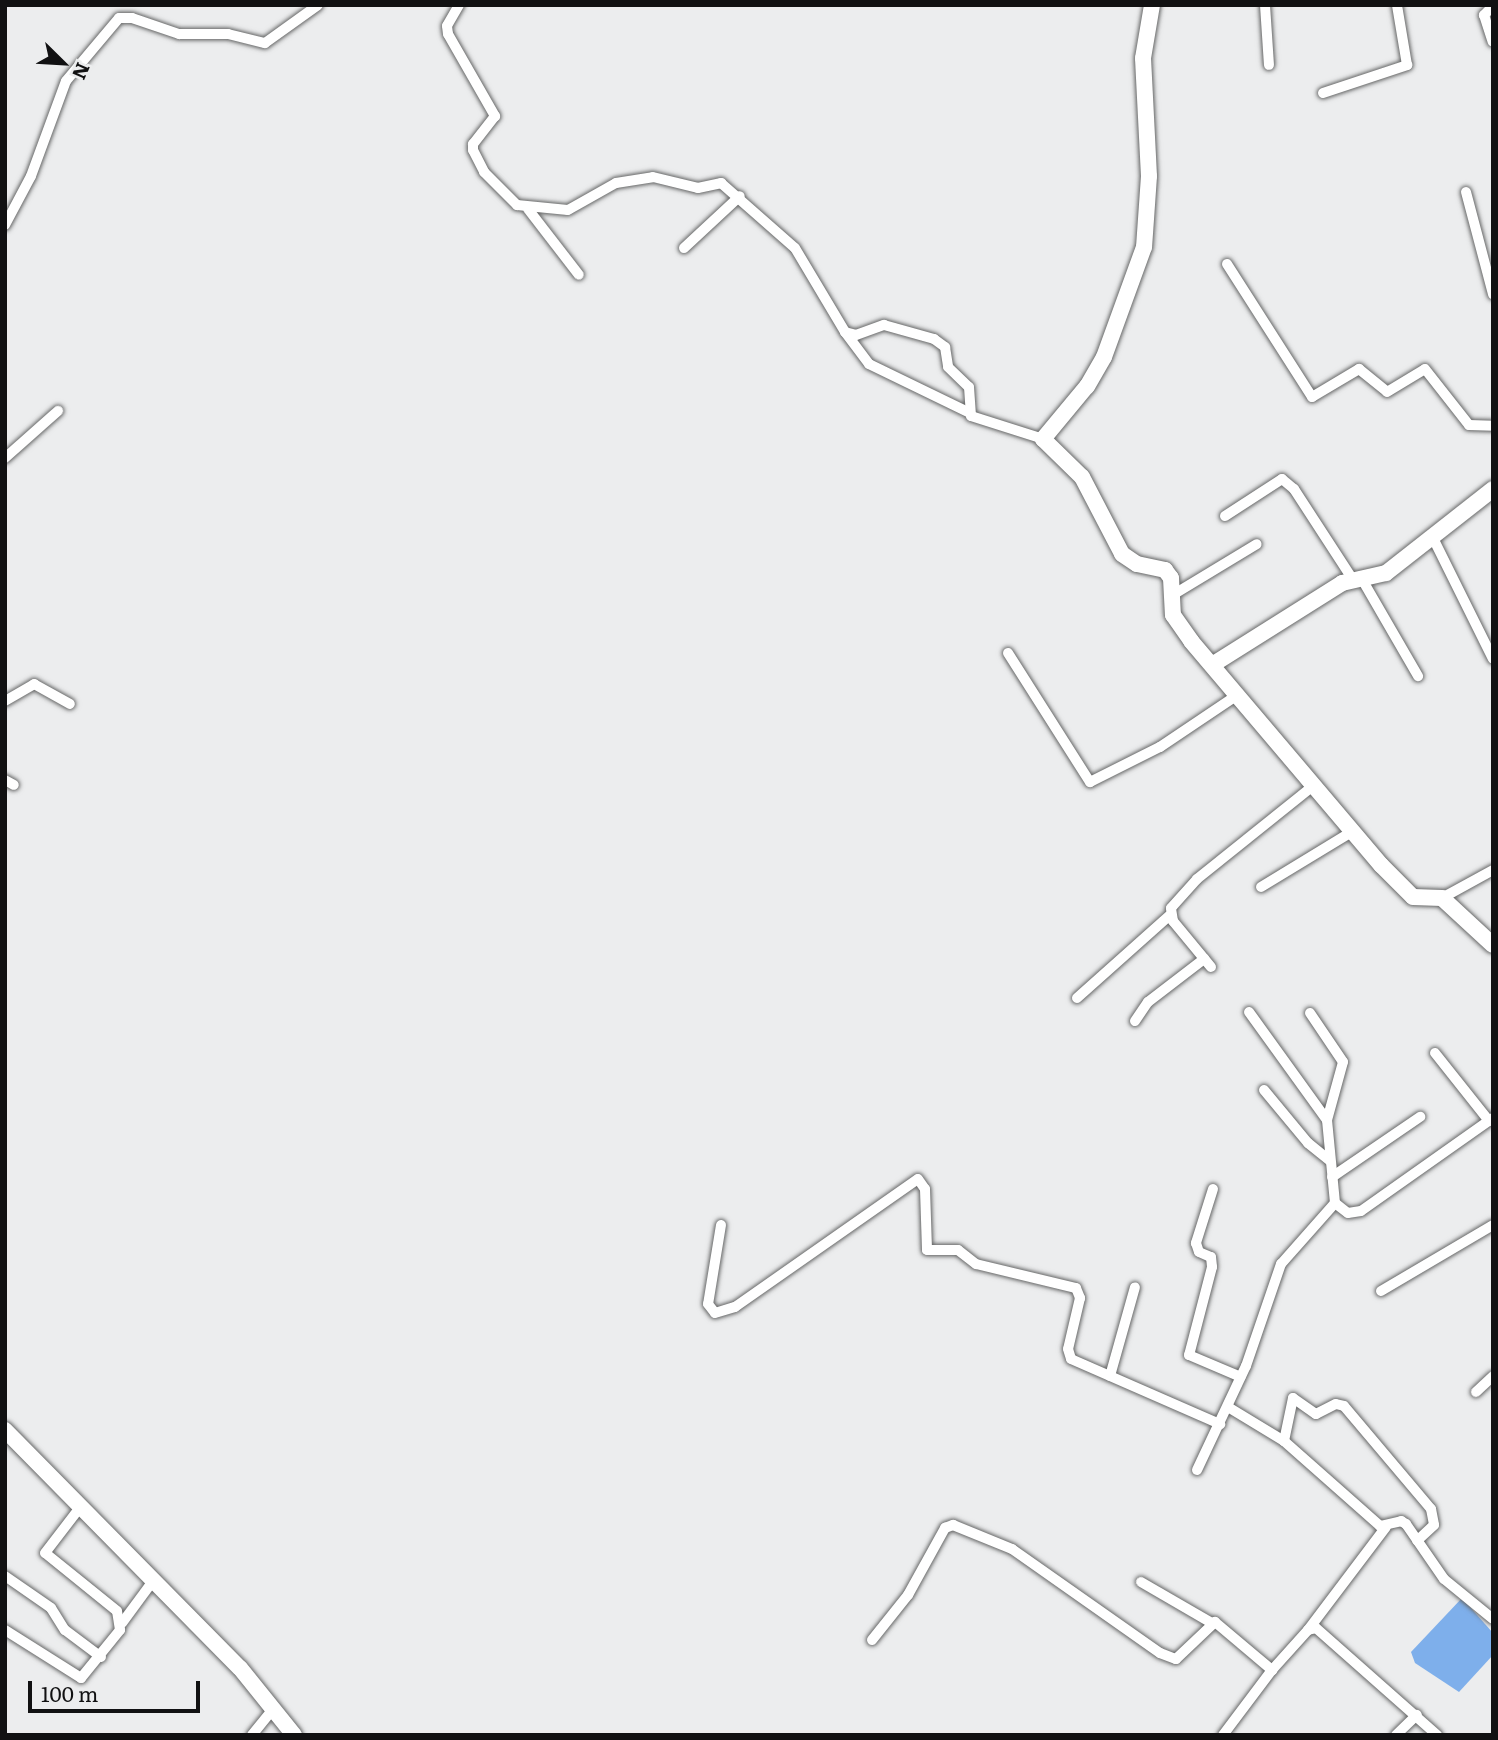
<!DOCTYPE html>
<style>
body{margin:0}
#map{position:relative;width:1498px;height:1740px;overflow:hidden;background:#ecedee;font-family:Literata,serif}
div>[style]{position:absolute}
.water>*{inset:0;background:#7eafeb}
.roads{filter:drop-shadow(0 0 2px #666767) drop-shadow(0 0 2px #666767)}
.street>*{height:10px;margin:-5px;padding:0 5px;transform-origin:5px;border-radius:5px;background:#fff}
.secondary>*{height:16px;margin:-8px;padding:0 8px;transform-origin:8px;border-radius:8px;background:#fff}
span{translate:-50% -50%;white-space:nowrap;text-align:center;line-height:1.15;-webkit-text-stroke:5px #ecedee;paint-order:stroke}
.frame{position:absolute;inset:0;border:7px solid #111112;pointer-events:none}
.north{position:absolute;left:28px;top:28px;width:70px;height:70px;-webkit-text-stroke:5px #ecedee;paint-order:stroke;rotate:114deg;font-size:19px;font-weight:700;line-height:28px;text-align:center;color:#111112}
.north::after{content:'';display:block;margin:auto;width:24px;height:32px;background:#111112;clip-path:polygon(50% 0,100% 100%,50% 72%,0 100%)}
.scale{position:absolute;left:28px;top:1681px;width:172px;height:32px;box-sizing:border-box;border:4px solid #111112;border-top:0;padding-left:9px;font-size:21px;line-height:24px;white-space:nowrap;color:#111112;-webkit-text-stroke:5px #ecedee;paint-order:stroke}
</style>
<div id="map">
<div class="water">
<i style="clip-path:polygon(1462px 1598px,1493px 1633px,1493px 1655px,1459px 1692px,1415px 1663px,1411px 1652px)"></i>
</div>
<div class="roads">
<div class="street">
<i style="left:459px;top:5px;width:24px;rotate:120deg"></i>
<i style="left:447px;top:26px;width:8px;rotate:83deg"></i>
<i style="left:448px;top:34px;width:95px;rotate:60.2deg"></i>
<i style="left:495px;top:116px;width:36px;rotate:128deg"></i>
<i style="left:473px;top:144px;width:6px;rotate:90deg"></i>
<i style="left:473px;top:150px;width:25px;rotate:63deg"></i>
<i style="left:484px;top:172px;width:47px;rotate:45deg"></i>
<i style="left:517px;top:205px;width:51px;rotate:5.6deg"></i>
<i style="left:568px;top:210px;width:55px;rotate:-29.4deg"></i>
<i style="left:616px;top:183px;width:37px;rotate:-9deg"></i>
<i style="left:653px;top:177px;width:46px;rotate:13.7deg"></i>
<i style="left:698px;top:188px;width:24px;rotate:-12deg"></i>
<i style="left:721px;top:183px;width:98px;rotate:41.3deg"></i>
<i style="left:795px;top:248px;width:98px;rotate:59.2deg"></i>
<i style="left:845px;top:332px;width:11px;rotate:15deg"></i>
<i style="left:856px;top:335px;width:30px;rotate:-20deg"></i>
<i style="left:884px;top:325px;width:52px;rotate:15.6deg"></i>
<i style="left:934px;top:339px;width:14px;rotate:36deg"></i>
<i style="left:945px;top:347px;width:20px;rotate:81deg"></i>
<i style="left:948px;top:367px;width:29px;rotate:44deg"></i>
<i style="left:969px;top:387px;width:29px;rotate:86deg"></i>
<i style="left:971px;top:416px;width:76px;rotate:17.7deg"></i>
<i style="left:1265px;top:5px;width:60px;rotate:86.2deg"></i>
<i style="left:1493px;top:6px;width:13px;rotate:135deg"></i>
<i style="left:1484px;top:15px;width:28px;rotate:72deg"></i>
<i style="left:1323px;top:93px;width:89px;rotate:-18.4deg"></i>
<i style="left:1407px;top:65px;width:61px;rotate:-99.5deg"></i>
<i style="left:1466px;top:192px;width:106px;rotate:75.2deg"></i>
<i style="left:528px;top:209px;width:83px;rotate:52.3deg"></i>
<i style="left:5px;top:225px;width:55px;rotate:-62deg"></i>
<i style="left:31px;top:176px;width:101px;rotate:-69.8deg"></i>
<i style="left:66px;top:81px;width:82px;rotate:-49.9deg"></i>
<i style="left:119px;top:18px;width:13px"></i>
<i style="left:132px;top:18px;width:50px;rotate:18.8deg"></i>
<i style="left:179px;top:34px;width:49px"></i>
<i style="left:228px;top:34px;width:38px;rotate:14deg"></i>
<i style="left:265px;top:43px;width:65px;rotate:-35.6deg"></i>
<i style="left:684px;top:248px;width:76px;rotate:-42.9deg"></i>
<i style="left:1227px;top:264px;width:158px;rotate:57.4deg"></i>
<i style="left:1312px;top:397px;width:55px;rotate:-30.8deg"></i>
<i style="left:1359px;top:369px;width:36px;rotate:39deg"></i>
<i style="left:1387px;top:392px;width:44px;rotate:-31.2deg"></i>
<i style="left:1425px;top:369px;width:71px;rotate:51.8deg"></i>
<i style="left:1469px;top:425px;width:24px;rotate:2deg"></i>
<i style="left:845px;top:332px;width:40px;rotate:53deg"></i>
<i style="left:869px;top:364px;width:110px;rotate:25.9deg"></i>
<i style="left:5px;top:458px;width:71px;rotate:-41.6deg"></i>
<i style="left:1225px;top:516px;width:68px;rotate:-33deg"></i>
<i style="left:1282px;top:479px;width:16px;rotate:40deg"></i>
<i style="left:1294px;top:489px;width:108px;rotate:57deg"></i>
<i style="left:1432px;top:536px;width:137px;rotate:63.6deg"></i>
<i style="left:1363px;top:581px;width:110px;rotate:59.9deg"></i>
<i style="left:1171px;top:596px;width:100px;rotate:-31.2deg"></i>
<i style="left:1008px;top:653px;width:153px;rotate:57.6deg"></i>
<i style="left:1090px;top:782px;width:78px;rotate:-26.6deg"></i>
<i style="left:1160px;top:747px;width:95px;rotate:-33.9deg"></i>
<i style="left:5px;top:701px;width:34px;rotate:-30deg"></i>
<i style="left:34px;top:684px;width:41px;rotate:29.1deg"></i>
<i style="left:5px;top:780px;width:10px;rotate:29deg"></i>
<i style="left:1261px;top:887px;width:108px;rotate:-31.3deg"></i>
<i style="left:1442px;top:898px;width:58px;rotate:-28.8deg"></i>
<i style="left:1211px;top:967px;width:60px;rotate:-129.6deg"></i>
<i style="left:1173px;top:921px;width:13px;rotate:-99deg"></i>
<i style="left:1171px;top:908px;width:39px;rotate:-48deg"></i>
<i style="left:1197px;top:879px;width:149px;rotate:-38.7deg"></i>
<i style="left:1077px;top:998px;width:125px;rotate:-41.7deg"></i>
<i style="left:1249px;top:1012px;width:133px;rotate:54.2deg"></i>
<i style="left:1327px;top:1120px;width:83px;rotate:84.5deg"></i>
<i style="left:1335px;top:1203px;width:16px;rotate:38deg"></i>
<i style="left:1348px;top:1213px;width:13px;rotate:-9deg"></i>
<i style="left:1361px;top:1211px;width:161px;rotate:-35.2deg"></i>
<i style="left:1310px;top:1013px;width:59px;rotate:56deg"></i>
<i style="left:1343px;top:1062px;width:60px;rotate:105.4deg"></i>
<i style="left:1135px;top:1021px;width:23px;rotate:-56deg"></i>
<i style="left:1148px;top:1002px;width:71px;rotate:-37.5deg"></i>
<i style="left:1435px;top:1053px;width:87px;rotate:51.5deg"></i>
<i style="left:1264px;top:1090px;width:69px;rotate:50.3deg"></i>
<i style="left:1308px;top:1143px;width:28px;rotate:39deg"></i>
<i style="left:1332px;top:1177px;width:107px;rotate:-34.3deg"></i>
<i style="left:1213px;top:1189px;width:57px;rotate:107.5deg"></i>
<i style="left:1196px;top:1243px;width:9px;rotate:72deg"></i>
<i style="left:1199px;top:1252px;width:13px;rotate:23deg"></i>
<i style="left:1211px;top:1257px;width:10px;rotate:84deg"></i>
<i style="left:1212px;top:1267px;width:91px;rotate:104.6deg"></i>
<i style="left:1189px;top:1355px;width:56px;rotate:22.9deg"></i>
<i style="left:721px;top:1225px;width:80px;rotate:99.3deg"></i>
<i style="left:708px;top:1304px;width:11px;rotate:52deg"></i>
<i style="left:715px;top:1313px;width:21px;rotate:-17deg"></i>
<i style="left:735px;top:1307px;width:223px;rotate:-35deg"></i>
<i style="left:918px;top:1179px;width:12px;rotate:55deg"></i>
<i style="left:925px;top:1189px;width:61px;rotate:88.1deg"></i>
<i style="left:927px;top:1250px;width:31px"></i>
<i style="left:958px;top:1250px;width:23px;rotate:38deg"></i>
<i style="left:976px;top:1264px;width:103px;rotate:13.5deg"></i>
<i style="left:1076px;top:1288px;width:11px;rotate:68deg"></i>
<i style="left:1080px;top:1298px;width:52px;rotate:103.2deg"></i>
<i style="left:1068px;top:1349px;width:10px;rotate:73deg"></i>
<i style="left:1071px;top:1359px;width:163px;rotate:23.6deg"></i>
<i style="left:1381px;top:1291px;width:130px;rotate:-30.5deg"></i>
<i style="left:1110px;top:1376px;width:92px;rotate:-74.3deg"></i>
<i style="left:1476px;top:1392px;width:23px;rotate:-43deg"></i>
<i style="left:1228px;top:1407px;width:66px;rotate:31.3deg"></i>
<i style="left:1284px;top:1441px;width:128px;rotate:41.5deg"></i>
<i style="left:1380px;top:1526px;width:22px;rotate:-13deg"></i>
<i style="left:1401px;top:1521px;width:6px;rotate:31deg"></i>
<i style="left:1406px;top:1524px;width:67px;rotate:55.4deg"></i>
<i style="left:1444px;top:1579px;width:63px;rotate:39.2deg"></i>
<i style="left:1284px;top:1441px;width:44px;rotate:-78.2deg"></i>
<i style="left:1293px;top:1398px;width:28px;rotate:35deg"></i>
<i style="left:1316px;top:1414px;width:22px;rotate:-27deg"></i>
<i style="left:1336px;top:1404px;width:8px;rotate:14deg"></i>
<i style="left:1344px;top:1406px;width:135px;rotate:49.8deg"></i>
<i style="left:1431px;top:1509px;width:16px;rotate:79deg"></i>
<i style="left:1434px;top:1525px;width:23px;rotate:137deg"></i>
<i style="left:1197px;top:1470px;width:115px;rotate:-64.8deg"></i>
<i style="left:1246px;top:1366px;width:108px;rotate:-71.1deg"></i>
<i style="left:1281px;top:1264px;width:81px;rotate:-48.5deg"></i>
<i style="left:5px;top:1576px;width:56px;rotate:34.8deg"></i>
<i style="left:51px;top:1608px;width:26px;rotate:58deg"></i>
<i style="left:65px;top:1630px;width:45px;rotate:36.9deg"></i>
<i style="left:1141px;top:1582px;width:80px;rotate:30.1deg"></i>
<i style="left:122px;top:1623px;width:52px;rotate:-53.6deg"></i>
<i style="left:5px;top:1630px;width:90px;rotate:32.3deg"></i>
<i style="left:81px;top:1678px;width:62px;rotate:-50.9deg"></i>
<i style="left:120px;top:1630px;width:19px;rotate:-99deg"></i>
<i style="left:117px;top:1611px;width:92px;rotate:-141.1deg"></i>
<i style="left:45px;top:1553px;width:59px;rotate:-52.5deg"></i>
<i style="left:1308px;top:1630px;width:129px;rotate:-52.9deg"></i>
<i style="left:872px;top:1640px;width:58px;rotate:-51.3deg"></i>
<i style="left:908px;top:1595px;width:77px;rotate:-61.1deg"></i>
<i style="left:945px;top:1528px;width:9px;rotate:-21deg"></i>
<i style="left:953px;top:1525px;width:64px;rotate:22.1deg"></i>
<i style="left:1012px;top:1549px;width:181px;rotate:35.1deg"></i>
<i style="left:1160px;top:1653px;width:17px;rotate:21deg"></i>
<i style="left:1176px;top:1659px;width:54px;rotate:-43.5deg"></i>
<i style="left:1215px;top:1622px;width:75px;rotate:40.1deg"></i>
<i style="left:1272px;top:1670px;width:54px;rotate:-48deg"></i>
<i style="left:1308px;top:1630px;width:8px;rotate:-14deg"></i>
<i style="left:1316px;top:1628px;width:162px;rotate:41.5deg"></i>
<i style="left:252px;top:1735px;width:35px;rotate:-51deg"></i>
<i style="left:1223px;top:1735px;width:81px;rotate:-53deg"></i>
<i style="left:1396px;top:1735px;width:29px;rotate:-44deg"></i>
</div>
<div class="secondary">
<i style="left:1152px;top:5px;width:54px;rotate:99.6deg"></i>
<i style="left:1143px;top:58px;width:118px;rotate:87.1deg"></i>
<i style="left:1149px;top:176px;width:71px;rotate:94deg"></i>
<i style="left:1144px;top:247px;width:117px;rotate:110deg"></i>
<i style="left:1104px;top:357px;width:34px;rotate:120deg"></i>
<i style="left:1087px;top:386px;width:69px;rotate:129.7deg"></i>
<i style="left:1043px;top:439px;width:54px;rotate:44.3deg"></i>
<i style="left:1082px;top:477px;width:87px;rotate:62.5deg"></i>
<i style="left:1122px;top:554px;width:18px;rotate:34deg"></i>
<i style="left:1137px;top:564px;width:29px;rotate:12deg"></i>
<i style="left:1165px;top:570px;width:10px;rotate:53deg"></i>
<i style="left:1171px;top:578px;width:37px;rotate:87deg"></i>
<i style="left:1173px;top:615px;width:32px;rotate:55deg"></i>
<i style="left:1191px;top:641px;width:294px;rotate:49.7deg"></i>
<i style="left:1381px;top:865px;width:45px;rotate:45deg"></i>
<i style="left:1413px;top:897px;width:29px;rotate:2deg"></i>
<i style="left:1442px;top:898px;width:69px;rotate:42.7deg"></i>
<i style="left:1212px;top:665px;width:154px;rotate:-32.2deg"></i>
<i style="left:1342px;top:583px;width:45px;rotate:-12.8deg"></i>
<i style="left:1386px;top:573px;width:136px;rotate:-38.1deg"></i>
<i style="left:5px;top:1430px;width:334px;rotate:45.4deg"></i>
<i style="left:240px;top:1668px;width:86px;rotate:51.1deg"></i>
</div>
</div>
<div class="frame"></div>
<div class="north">N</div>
<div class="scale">100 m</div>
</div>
